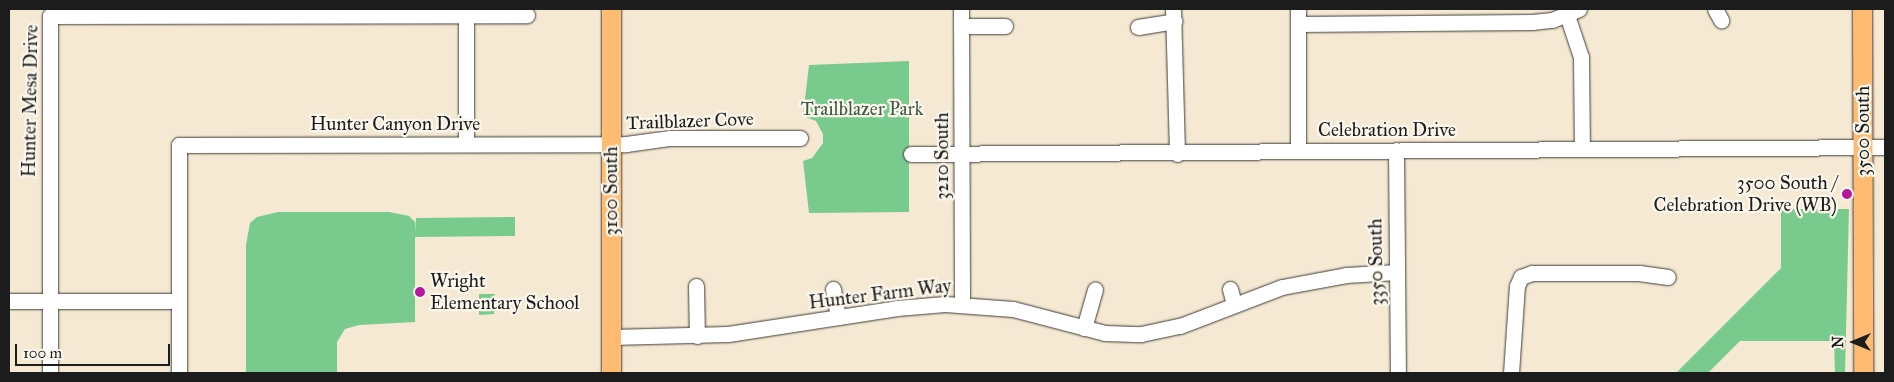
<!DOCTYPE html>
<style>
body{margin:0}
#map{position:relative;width:1894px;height:382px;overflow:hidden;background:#f6e9d3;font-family:"IM FELL Great Primer",serif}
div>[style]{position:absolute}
.green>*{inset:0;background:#79cb8d}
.roads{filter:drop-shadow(0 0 1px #3d3b37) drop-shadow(0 0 1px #3d3b37)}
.minor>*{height:15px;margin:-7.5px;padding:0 7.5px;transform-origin:7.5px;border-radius:7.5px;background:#fff}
.major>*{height:19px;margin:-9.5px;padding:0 9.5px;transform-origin:9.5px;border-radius:9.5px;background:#febb71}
.dots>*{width:14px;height:14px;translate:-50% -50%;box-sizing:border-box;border:2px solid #fbf7ec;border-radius:50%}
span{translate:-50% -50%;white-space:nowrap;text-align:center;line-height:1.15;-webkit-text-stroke:4.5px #fbf7ec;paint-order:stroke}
.street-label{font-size:19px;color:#1c1c1c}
.park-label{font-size:19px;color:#3d5944}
.poi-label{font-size:19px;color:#1c1c1c}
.right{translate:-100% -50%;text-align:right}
.left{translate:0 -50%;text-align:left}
.frame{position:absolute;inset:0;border:10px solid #1c1c1c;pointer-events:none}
.north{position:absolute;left:1829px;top:317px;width:50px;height:50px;-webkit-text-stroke:4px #fbf7ec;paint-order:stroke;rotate:270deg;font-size:14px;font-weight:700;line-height:20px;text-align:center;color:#1c1c1c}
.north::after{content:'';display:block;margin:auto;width:18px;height:22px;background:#1c1c1c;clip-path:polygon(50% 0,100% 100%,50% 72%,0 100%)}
.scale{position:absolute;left:15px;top:344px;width:155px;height:22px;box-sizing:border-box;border:2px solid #1c1c1c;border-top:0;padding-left:6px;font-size:15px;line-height:18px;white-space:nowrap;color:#1c1c1c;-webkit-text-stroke:4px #fbf7ec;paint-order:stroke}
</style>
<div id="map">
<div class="green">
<i style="clip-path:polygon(909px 61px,909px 212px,809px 213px,803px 161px,812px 158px,823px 143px,823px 134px,816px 121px,803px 116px,809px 65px)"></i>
<i style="clip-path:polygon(1781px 209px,1849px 209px,1845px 373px,1835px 373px,1834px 341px,1740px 341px,1708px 373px,1676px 373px,1781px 268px)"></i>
<i style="clip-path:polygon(278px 212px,389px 212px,409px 216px,415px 222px,415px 233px,416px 218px,515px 217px,515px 236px,415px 237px,415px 322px,359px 325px,345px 329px,337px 342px,337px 373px,246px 373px,246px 245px,250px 223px,257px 217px)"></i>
<i style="clip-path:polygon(479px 294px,495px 294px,494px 314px,479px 315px)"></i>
</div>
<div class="roads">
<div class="minor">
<i style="left:961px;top:9px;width:295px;rotate:89.8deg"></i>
<i style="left:1173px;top:9px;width:145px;rotate:88.4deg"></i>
<i style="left:1298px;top:9px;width:141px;rotate:90deg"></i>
<i style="left:1565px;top:9px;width:51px;rotate:71.6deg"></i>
<i style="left:1581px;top:57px;width:92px;rotate:89.4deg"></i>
<i style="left:1715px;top:9px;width:13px;rotate:61deg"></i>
<i style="left:466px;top:15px;width:129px;rotate:90deg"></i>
<i style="left:1298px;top:24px;width:234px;rotate:-0.5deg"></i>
<i style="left:1532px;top:22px;width:20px;rotate:-6deg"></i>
<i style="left:1552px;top:20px;width:29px;rotate:-22deg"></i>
<i style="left:961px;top:26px;width:44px"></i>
<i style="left:1138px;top:27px;width:37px;rotate:-9deg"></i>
<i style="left:1396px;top:150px;width:223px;rotate:89.5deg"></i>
<i style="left:911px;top:154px;width:974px;rotate:-0.41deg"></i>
<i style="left:696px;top:286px;width:50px;rotate:88.9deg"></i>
<i style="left:833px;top:289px;width:28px;rotate:80deg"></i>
<i style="left:1230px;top:289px;width:16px;rotate:75deg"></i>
<i style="left:9px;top:301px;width:170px"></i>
<i style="left:1084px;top:328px;width:40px;rotate:-74deg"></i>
<i style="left:611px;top:337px;width:117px;rotate:-1.5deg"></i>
<i style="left:728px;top:334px;width:171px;rotate:-8.7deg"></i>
<i style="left:897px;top:308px;width:48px;rotate:-4.8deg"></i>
<i style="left:945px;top:304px;width:68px;rotate:4.2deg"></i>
<i style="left:1013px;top:309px;width:95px;rotate:14.6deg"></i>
<i style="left:1105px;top:333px;width:36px;rotate:2deg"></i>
<i style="left:1141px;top:334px;width:40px;rotate:-12deg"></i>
<i style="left:1180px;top:326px;width:109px;rotate:-20.9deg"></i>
<i style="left:1282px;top:287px;width:65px;rotate:-10.6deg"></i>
<i style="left:1346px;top:275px;width:51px;rotate:-3.4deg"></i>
<i style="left:50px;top:373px;width:357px;rotate:-90deg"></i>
<i style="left:50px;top:16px;width:477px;rotate:-0.1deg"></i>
<i style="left:179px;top:373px;width:228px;rotate:-90deg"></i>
<i style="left:179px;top:145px;width:447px;rotate:-0.1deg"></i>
<i style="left:626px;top:144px;width:43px;rotate:-7.9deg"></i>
<i style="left:669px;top:138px;width:131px"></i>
<i style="left:1511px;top:373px;width:87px;rotate:-86.1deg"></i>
<i style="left:1517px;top:286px;width:10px;rotate:-66deg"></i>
<i style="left:1521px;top:277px;width:12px;rotate:-20deg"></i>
<i style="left:1532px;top:273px;width:107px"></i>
<i style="left:1639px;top:273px;width:29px;rotate:8deg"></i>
</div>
<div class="major">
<i style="left:611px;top:9px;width:364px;rotate:90deg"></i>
<i style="left:1862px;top:9px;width:364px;rotate:89.8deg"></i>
</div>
</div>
<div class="dots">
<i style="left:1847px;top:194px;background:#b5179e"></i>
<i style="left:420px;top:292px;background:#b5179e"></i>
</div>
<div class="street-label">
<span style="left:30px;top:101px;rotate:-89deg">Hunter Mesa Drive</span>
<span style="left:690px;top:121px;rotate:-2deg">Trailblazer Cove</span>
<span style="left:395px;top:124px">Hunter Canyon Drive</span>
<span style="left:1387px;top:130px">Celebration Drive</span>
<span style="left:1863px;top:131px;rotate:-90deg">3500 South</span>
<span style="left:942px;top:156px;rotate:-90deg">3210 South</span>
<span style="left:611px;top:191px;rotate:-90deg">3100 South</span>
<span style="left:1376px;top:262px;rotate:-91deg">3350 South</span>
<span style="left:880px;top:294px;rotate:-7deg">Hunter Farm Way</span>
</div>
<div class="park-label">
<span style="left:862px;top:109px">Trailblazer Park</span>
</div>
<div class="poi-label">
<span class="right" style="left:1837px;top:194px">3500 South /<br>Celebration Drive (WB)</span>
<span class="left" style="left:430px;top:292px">Wright<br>Elementary School</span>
</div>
<div class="frame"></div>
<div class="north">N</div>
<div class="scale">100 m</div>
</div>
